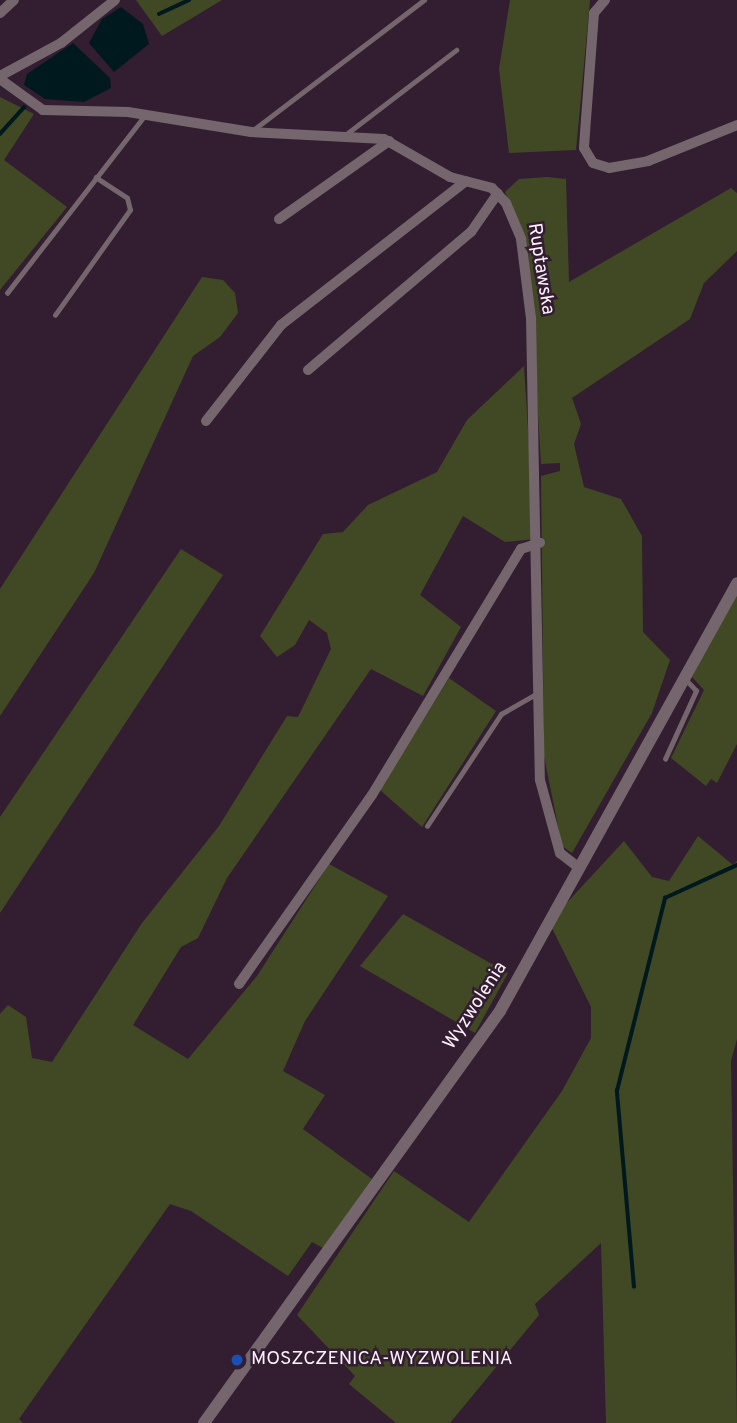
<!DOCTYPE html>
<style>
body{margin:0}
#map{position:relative;width:737px;height:1423px;overflow:hidden;background:#321e30;font-family:Overpass,sans-serif}
div>[style]{position:absolute}
.green>*{inset:0;background:#404924}
.water>*{inset:0;background:#00191e}
.stream>*{height:3.5px;margin:-1.75px;padding:0 1.75px;transform-origin:1.75px;border-radius:1.75px;background:#00191e}
.service>*{height:4.5px;margin:-2.25px;padding:0 2.25px;transform-origin:2.25px;border-radius:2.25px;background:#74666c}
.minor>*{height:10px;margin:-5px;padding:0 5px;transform-origin:5px;border-radius:5px;background:#74666c}
.tertiary>*{height:12px;margin:-6px;padding:0 6px;transform-origin:6px;border-radius:6px;background:#74666c}
.dots>*{width:19px;height:19px;translate:-50% -50%;box-sizing:border-box;border:4px solid #321e30;border-radius:50%}
span{translate:-50% -50%;white-space:nowrap;text-align:center;line-height:1.15;-webkit-text-stroke:5px #321e30;paint-order:stroke}
.street-label{font-size:19px;color:#fdeffb}
.poi-label{font-size:19px;color:#fdeffb}
.left{translate:0 -50%;text-align:left}
</style>
<div id="map">
<div class="green">
<i style="clip-path:polygon(136px 0,222px 0,162px 36px)"></i>
<i style="clip-path:polygon(510px 0,590px 0,576px 150px,509px 153px,499px 69px)"></i>
<i style="clip-path:polygon(0 97px,34px 114px,4px 160px,67px 207px,0 290px)"></i>
<i style="clip-path:polygon(547px 177px,566px 179px,569px 282px,731px 188px,737px 193px,737px 251px,704px 283px,690px 319px,572px 398px,581px 424px,574px 444px,584px 487px,621px 499px,642px 536px,643px 632px,670px 660px,652px 713px,572px 853px,562px 846px,544px 756px,541px 476px,560px 471px,560px 463px,541px 464px,528px 253px,505px 192px,519px 179px)"></i>
<i style="clip-path:polygon(202px 277px,223px 280px,235px 293px,238px 313px,220px 337px,193px 356px,94px 573px,0 716px,0 589px)"></i>
<i style="clip-path:polygon(524px 366px,535px 539px,505px 542px,463px 516px,420px 595px,461px 627px,423px 696px,371px 669px,227px 878px,198px 938px,181px 947px,133px 1025px,188px 1059px,257px 976px,329px 864px,388px 896px,305px 1021px,283px 1071px,325px 1095px,303px 1129px,372px 1179px,323px 1248px,312px 1242px,288px 1276px,191px 1211px,170px 1204px,19px 1419px,23px 1423px,0 1423px,0 1014px,8px 1005px,26px 1017px,32px 1058px,52px 1062px,142px 923px,219px 826px,287px 716px,298px 717px,331px 649px,327px 633px,309px 620px,295px 645px,277px 657px,260px 636px,323px 534px,343px 532px,368px 505px,437px 472px,467px 420px)"></i>
<i style="clip-path:polygon(181px 549px,223px 575px,0 913px,0 817px)"></i>
<i style="clip-path:polygon(737px 594px,737px 744px,717px 783px,711px 779px,706px 786px,671px 758px,704px 690px,692px 677px)"></i>
<i style="clip-path:polygon(449px 678px,496px 711px,422px 827px,380px 790px)"></i>
<i style="clip-path:polygon(698px 836px,733px 865px,737px 861px,737px 1039px,731px 1061px,737px 1423px,606px 1423px,601px 1243px,535px 1304px,539px 1315px,450px 1423px,396px 1423px,349px 1384px,355px 1376px,297px 1315px,394px 1171px,469px 1222px,562px 1091px,591px 1038px,591px 1007px,549px 922px,624px 841px,652px 877px,669px 881px)"></i>
<i style="clip-path:polygon(403px 914px,508px 973px,475px 1033px,360px 966px)"></i>
</div>
<div class="water">
<i style="clip-path:polygon(121px 7px,143px 24px,149px 44px,114px 72px,89px 43px,102px 19px)"></i>
<i style="clip-path:polygon(73px 43px,110px 78px,111px 88px,84px 102px,45px 99px,24px 85px,27px 74px)"></i>
</div>
<div class="stream">
<i style="left:159px;top:14px;width:33px;rotate:-25deg"></i>
<i style="left:0;top:134px;width:36px;rotate:-48deg"></i>
<i style="left:634px;top:1287px;width:197px;rotate:-95deg"></i>
<i style="left:617px;top:1091px;width:199px;rotate:-76deg"></i>
<i style="left:665px;top:898px;width:79px;rotate:-24.6deg"></i>
</div>
<div class="service">
<i style="left:252px;top:131px;width:216px;rotate:-37.3deg"></i>
<i style="left:345px;top:135px;width:140px;rotate:-37.4deg"></i>
<i style="left:7px;top:293px;width:225px;rotate:-52.2deg"></i>
<i style="left:55px;top:315px;width:129px;rotate:-54.5deg"></i>
<i style="left:130px;top:210px;width:12px;rotate:-104deg"></i>
<i style="left:127px;top:198px;width:37px;rotate:-147deg"></i>
<i style="left:665px;top:759px;width:75px;rotate:-65.5deg"></i>
<i style="left:696px;top:691px;width:16px;rotate:-133deg"></i>
<i style="left:427px;top:826px;width:134px;rotate:-56.5deg"></i>
<i style="left:501px;top:714px;width:40px;rotate:-29.7deg"></i>
</div>
<div class="minor">
<i style="left:605px;top:0;width:17px;rotate:130deg"></i>
<i style="left:594px;top:13px;width:106px;rotate:94.3deg"></i>
<i style="left:586px;top:119px;width:29px;rotate:94deg"></i>
<i style="left:584px;top:148px;width:17px;rotate:59deg"></i>
<i style="left:593px;top:163px;width:17px;rotate:17deg"></i>
<i style="left:609px;top:168px;width:40px;rotate:-10deg"></i>
<i style="left:648px;top:161px;width:96px;rotate:-22deg"></i>
<i style="left:0;top:13px;width:19px;rotate:-43deg"></i>
<i style="left:0;top:76px;width:69px;rotate:-28.4deg"></i>
<i style="left:61px;top:43px;width:69px;rotate:-38.5deg"></i>
<i style="left:0;top:79px;width:53px;rotate:35.8deg"></i>
<i style="left:43px;top:110px;width:85px;rotate:1.3deg"></i>
<i style="left:128px;top:112px;width:125px;rotate:9.2deg"></i>
<i style="left:251px;top:132px;width:133px;rotate:3deg"></i>
<i style="left:384px;top:139px;width:76px;rotate:29.9deg"></i>
<i style="left:450px;top:177px;width:43px;rotate:14.7deg"></i>
<i style="left:492px;top:188px;width:21px;rotate:47deg"></i>
<i style="left:506px;top:203px;width:39px;rotate:67deg"></i>
<i style="left:521px;top:239px;width:80px;rotate:82.8deg"></i>
<i style="left:531px;top:318px;width:462px;rotate:88.9deg"></i>
<i style="left:540px;top:780px;width:76px;rotate:74.7deg"></i>
<i style="left:560px;top:853px;width:24px;rotate:38deg"></i>
<i style="left:279px;top:219px;width:135px;rotate:-35.3deg"></i>
<i style="left:308px;top:370px;width:214px;rotate:-40.3deg"></i>
<i style="left:471px;top:232px;width:47px;rotate:-55.3deg"></i>
<i style="left:206px;top:421px;width:122px;rotate:-52deg"></i>
<i style="left:281px;top:325px;width:234px;rotate:-37.9deg"></i>
<i style="left:239px;top:984px;width:231px;rotate:-54.9deg"></i>
<i style="left:372px;top:795px;width:288px;rotate:-58.8deg"></i>
<i style="left:521px;top:549px;width:20px;rotate:-18deg"></i>
</div>
<div class="tertiary">
<i style="left:204px;top:1423px;width:507px;rotate:-54.3deg"></i>
<i style="left:500px;top:1011px;width:489px;rotate:-61deg"></i>
</div>
<div class="dots">
<i style="left:237px;top:1360px;background:#1a4fb4"></i>
</div>
<div class="street-label">
<span style="left:540px;top:269px;rotate:81deg">Ruptawska</span>
<span style="left:476px;top:1006px;rotate:-57deg">Wyzwolenia</span>
</div>
<div class="poi-label">
<span class="left" style="left:251px;top:1360px">MOSZCZENICA-WYZWOLENIA</span>
</div>
</div>
